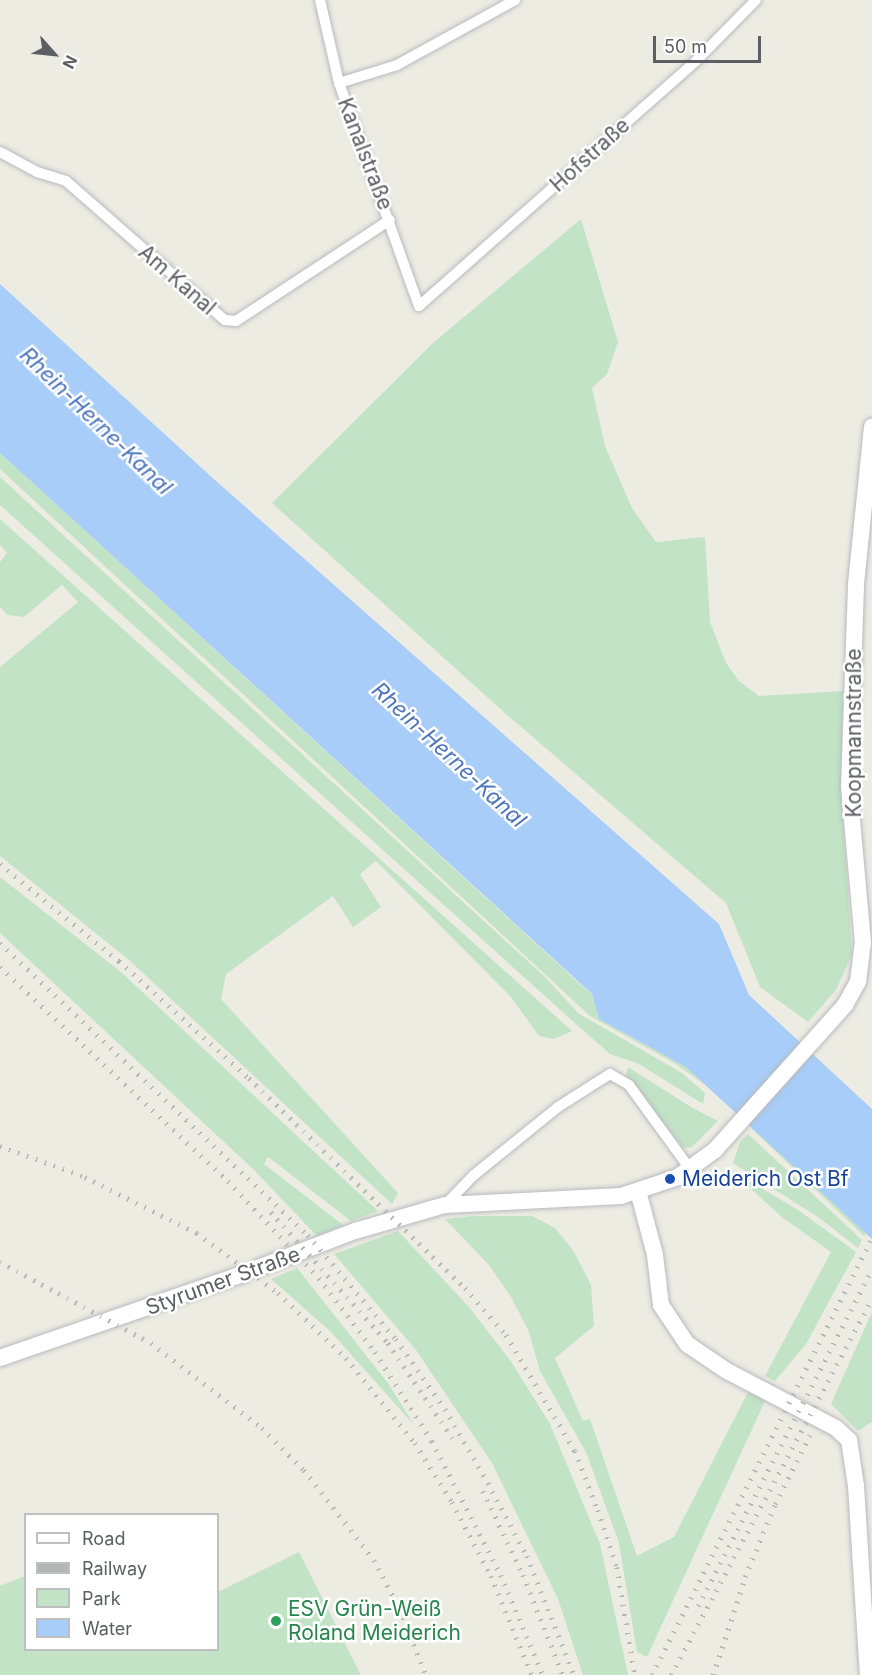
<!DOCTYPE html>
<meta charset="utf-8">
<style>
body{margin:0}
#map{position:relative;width:872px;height:1675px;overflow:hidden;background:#edece3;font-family:Inter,sans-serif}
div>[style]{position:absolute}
.green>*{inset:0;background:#c2e3c5}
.water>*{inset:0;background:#a8cdf8}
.roads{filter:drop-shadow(0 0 2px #b8babf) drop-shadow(0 0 2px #b8babf)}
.street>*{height:10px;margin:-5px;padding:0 5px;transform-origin:5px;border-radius:5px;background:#fff}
.secondary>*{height:16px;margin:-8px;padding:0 8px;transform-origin:8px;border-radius:8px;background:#fff}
.rail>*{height:4.5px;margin-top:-2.25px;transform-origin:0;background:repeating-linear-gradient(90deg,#b4b5b5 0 1.5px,transparent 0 9.5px)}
.dots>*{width:16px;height:16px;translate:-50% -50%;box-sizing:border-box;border:3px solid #fff;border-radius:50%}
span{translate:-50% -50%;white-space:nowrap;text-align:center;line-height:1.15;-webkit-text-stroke:5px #fff;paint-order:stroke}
.street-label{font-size:21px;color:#5b5e63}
.transit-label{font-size:21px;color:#164399}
.left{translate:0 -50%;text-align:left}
.leisure-label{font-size:21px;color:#27864d}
.water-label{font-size:22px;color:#4d76ba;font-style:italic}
.legend{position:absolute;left:24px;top:1513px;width:195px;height:138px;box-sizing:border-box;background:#fff;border:2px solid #bdbfc1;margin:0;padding:8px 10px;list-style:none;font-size:18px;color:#5b5e63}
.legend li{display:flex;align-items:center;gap:12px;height:30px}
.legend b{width:30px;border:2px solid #bdbfc1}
.north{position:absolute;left:24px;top:24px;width:60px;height:60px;-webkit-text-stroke:4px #fff;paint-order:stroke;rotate:117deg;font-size:16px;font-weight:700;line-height:24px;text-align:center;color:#5b5e63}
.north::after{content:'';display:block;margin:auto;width:21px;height:27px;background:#5b5e63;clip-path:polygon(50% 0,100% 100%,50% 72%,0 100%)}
.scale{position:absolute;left:653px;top:36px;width:108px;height:27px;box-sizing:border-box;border:3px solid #5b5e63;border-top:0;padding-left:8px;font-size:18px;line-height:21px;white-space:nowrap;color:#5b5e63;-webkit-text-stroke:4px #fff;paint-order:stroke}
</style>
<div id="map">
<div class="green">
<i style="clip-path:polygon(581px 219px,618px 342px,607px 374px,592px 388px,605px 446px,632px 508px,656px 542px,705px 537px,710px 622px,726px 663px,739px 681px,759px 696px,843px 691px,841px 790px,852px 954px,836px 990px,808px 1022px,760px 987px,726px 903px,506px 714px,272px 503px,433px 343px)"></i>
<i style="clip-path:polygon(0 453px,592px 995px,599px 1019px,686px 1067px,711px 1089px,676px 1064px,590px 1016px,0 469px)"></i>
<i style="clip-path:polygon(0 477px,545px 977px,578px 1013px,682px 1073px,705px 1093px,703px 1104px,639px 1064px,610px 1054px,577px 1025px,0 505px)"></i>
<i style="clip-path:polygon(0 519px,572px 1031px,554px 1039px,539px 1036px,511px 997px,376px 861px,360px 874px,381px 907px,353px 927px,333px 896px,226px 974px,221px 999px,398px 1193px,392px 1204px,129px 960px,0 856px,0 667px,78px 602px,62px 585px,24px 617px,8px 615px,0 607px,0 562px,7px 553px,0 545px)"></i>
<i style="clip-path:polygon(0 877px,121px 972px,378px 1211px,351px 1221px,268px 1157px,264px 1164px,343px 1225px,317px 1236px,254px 1170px,0 933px)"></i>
<i style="clip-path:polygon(628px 1067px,691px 1107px,718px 1121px,692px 1147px,683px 1148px,626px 1075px)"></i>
<i style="clip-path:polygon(753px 1128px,866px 1233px,864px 1236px,752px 1129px)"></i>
<i style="clip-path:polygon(748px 1134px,862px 1240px,858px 1248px,818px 1217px,733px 1163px,740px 1142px)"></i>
<i style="clip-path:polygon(729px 1169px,798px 1210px,856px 1252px,806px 1344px,775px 1381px,765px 1376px,831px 1252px,783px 1218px)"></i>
<i style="clip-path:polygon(474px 1216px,532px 1216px,555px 1228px,573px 1250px,591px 1285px,594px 1326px,555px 1358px,583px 1421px,590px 1419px,637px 1556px,674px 1537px,748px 1392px,765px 1401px,647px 1657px,637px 1652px,619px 1543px,586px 1452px,540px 1371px,529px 1332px,511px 1297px,489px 1265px,445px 1219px)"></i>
<i style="clip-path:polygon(398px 1231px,469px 1307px,510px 1360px,550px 1424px,600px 1544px,628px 1675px,583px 1675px,558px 1599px,492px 1463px,416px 1350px,334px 1254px)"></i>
<i style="clip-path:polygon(297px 1268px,388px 1383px,414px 1425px,330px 1331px,271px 1279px)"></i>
<i style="clip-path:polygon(872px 1312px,872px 1422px,858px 1431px,831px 1404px)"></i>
<i style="clip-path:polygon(299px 1552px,361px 1675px,0 1675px,0 1586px,25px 1576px,26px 1650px,218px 1650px,218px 1592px)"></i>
</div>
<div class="water">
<i style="clip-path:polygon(0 284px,216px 481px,719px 924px,749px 995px,872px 1109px,872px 1239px,686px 1067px,599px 1019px,592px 994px,0 453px)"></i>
</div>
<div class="roads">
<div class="street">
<i style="left:320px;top:0;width:85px;rotate:77.1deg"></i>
<i style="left:339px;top:83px;width:237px;rotate:70.3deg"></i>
<i style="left:419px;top:306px;width:371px;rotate:-41.5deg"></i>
<i style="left:697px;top:60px;width:84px;rotate:-45.5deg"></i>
<i style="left:339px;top:83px;width:61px;rotate:-17.2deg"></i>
<i style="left:397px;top:65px;width:135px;rotate:-28.8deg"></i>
<i style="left:0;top:152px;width:42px;rotate:28.4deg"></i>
<i style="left:37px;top:172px;width:30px;rotate:17deg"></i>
<i style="left:66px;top:181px;width:211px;rotate:41.2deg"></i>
<i style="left:225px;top:320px;width:11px;rotate:5deg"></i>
<i style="left:236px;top:321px;width:184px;rotate:-33.3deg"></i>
<i style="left:445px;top:1205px;width:42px;rotate:-46deg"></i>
<i style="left:474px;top:1175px;width:108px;rotate:-39deg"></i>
<i style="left:558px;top:1107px;width:62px;rotate:-32.4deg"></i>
<i style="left:610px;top:1074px;width:22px;rotate:30deg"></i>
<i style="left:629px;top:1085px;width:104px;rotate:54deg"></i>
</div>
<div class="secondary">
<i style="left:638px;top:1191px;width:66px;rotate:75.1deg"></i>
<i style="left:655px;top:1255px;width:50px;rotate:83.2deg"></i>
<i style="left:661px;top:1305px;width:47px;rotate:56.3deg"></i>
<i style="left:687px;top:1344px;width:48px;rotate:34deg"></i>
<i style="left:727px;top:1371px;width:123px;rotate:27.6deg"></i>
<i style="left:836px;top:1428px;width:18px;rotate:43deg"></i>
<i style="left:849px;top:1440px;width:47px;rotate:81.3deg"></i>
<i style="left:856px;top:1486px;width:189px;rotate:86.4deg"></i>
<i style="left:258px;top:1268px;width:104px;rotate:-20.9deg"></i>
<i style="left:355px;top:1231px;width:94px;rotate:-16.1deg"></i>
<i style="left:445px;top:1205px;width:176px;rotate:-2.9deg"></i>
<i style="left:621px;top:1196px;width:60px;rotate:-18.4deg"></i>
<i style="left:678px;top:1177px;width:46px;rotate:-36.1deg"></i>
<i style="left:715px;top:1150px;width:195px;rotate:-48.1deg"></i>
<i style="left:845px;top:1005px;width:26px;rotate:-61deg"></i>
<i style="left:858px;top:982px;width:39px;rotate:-83deg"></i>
<i style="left:863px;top:943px;width:157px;rotate:-95.1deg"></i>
<i style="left:849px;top:787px;width:203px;rotate:-88deg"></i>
<i style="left:856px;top:584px;width:158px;rotate:-84.2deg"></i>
<i style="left:0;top:1358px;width:259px;rotate:-19.1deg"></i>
</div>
</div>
<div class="rail">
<i style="left:0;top:864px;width:154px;rotate:39.2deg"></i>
<i style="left:119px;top:961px;width:175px;rotate:42deg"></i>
<i style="left:249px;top:1078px;width:301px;rotate:44.2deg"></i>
<i style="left:465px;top:1288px;width:62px;rotate:48.9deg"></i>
<i style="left:506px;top:1335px;width:135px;rotate:59.3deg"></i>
<i style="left:575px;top:1451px;width:63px;rotate:68.7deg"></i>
<i style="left:598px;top:1510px;width:60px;rotate:71.6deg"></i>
<i style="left:617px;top:1567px;width:109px;rotate:80.5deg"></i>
<i style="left:0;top:943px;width:424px;rotate:43.5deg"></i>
<i style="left:308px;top:1235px;width:136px;rotate:49.8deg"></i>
<i style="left:396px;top:1339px;width:85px;rotate:55deg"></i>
<i style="left:445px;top:1409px;width:86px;rotate:59.8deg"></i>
<i style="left:488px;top:1483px;width:83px;rotate:61.9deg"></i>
<i style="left:527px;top:1556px;width:128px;rotate:68.4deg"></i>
<i style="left:0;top:967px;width:313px;rotate:43.2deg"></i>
<i style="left:228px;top:1181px;width:133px;rotate:46.8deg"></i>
<i style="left:319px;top:1278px;width:93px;rotate:52.9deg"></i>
<i style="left:375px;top:1352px;width:106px;rotate:57.4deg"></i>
<i style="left:432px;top:1441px;width:151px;rotate:62.8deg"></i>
<i style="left:501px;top:1575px;width:108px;rotate:67.2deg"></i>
<i style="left:0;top:1146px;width:90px;rotate:20deg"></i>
<i style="left:85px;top:1177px;width:125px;rotate:26.6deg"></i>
<i style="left:197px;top:1233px;width:101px;rotate:36.5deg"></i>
<i style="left:278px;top:1293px;width:94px;rotate:43.7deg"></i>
<i style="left:346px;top:1358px;width:109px;rotate:50.9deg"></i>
<i style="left:415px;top:1443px;width:70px;rotate:57.9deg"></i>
<i style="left:452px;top:1502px;width:84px;rotate:62.2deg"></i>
<i style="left:491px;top:1576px;width:107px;rotate:67.5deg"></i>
<i style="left:271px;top:1212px;width:176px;rotate:48.2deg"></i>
<i style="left:388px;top:1343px;width:116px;rotate:55.9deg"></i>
<i style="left:0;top:1262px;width:171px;rotate:28.2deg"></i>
<i style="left:151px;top:1343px;width:140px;rotate:37.4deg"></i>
<i style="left:262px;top:1428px;width:59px;rotate:45deg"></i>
<i style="left:304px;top:1470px;width:114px;rotate:52.1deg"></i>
<i style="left:374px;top:1560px;width:55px;rotate:62deg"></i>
<i style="left:400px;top:1609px;width:71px;rotate:68.5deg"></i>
<i style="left:483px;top:1491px;width:93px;rotate:64.5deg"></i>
<i style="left:523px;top:1575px;width:108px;rotate:68.2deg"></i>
<i style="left:698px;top:1606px;width:379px;rotate:-62.7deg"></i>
<i style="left:652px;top:1675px;width:490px;rotate:-63.3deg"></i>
<i style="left:671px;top:1675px;width:427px;rotate:-61.9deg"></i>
<i style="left:713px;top:1675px;width:103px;rotate:-71.9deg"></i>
<i style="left:745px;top:1577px;width:79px;rotate:-67.7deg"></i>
<i style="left:775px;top:1504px;width:77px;rotate:-63.1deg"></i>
</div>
<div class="dots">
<i style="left:670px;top:1179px;background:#1a4fb4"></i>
<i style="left:276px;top:1621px;background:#2e9e5b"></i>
</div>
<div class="street-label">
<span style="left:365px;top:154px;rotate:69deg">Kanalstraße</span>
<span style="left:590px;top:155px;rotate:-42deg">Hofstraße</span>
<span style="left:177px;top:280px;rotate:41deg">Am Kanal</span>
<span style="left:854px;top:733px;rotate:-90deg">Koopmannstraße</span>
<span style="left:223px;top:1281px;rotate:-20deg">Styrumer Straße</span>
</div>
<div class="transit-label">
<span class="left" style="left:682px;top:1179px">Meiderich Ost Bf</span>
</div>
<div class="leisure-label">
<span class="left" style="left:288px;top:1621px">ESV Grün-Weiß<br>Roland Meiderich</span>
</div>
<div class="water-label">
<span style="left:96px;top:421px;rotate:44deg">Rhein-Herne-Kanal</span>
<span style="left:449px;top:755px;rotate:43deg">Rhein-Herne-Kanal</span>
</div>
<ul class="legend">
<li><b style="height:8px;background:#fff"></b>Road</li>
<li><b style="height:8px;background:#b4b5b5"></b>Railway</li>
<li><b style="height:16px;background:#c2e3c5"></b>Park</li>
<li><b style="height:16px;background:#a8cdf8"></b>Water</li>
</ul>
<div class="north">N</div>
<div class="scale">50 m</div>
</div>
